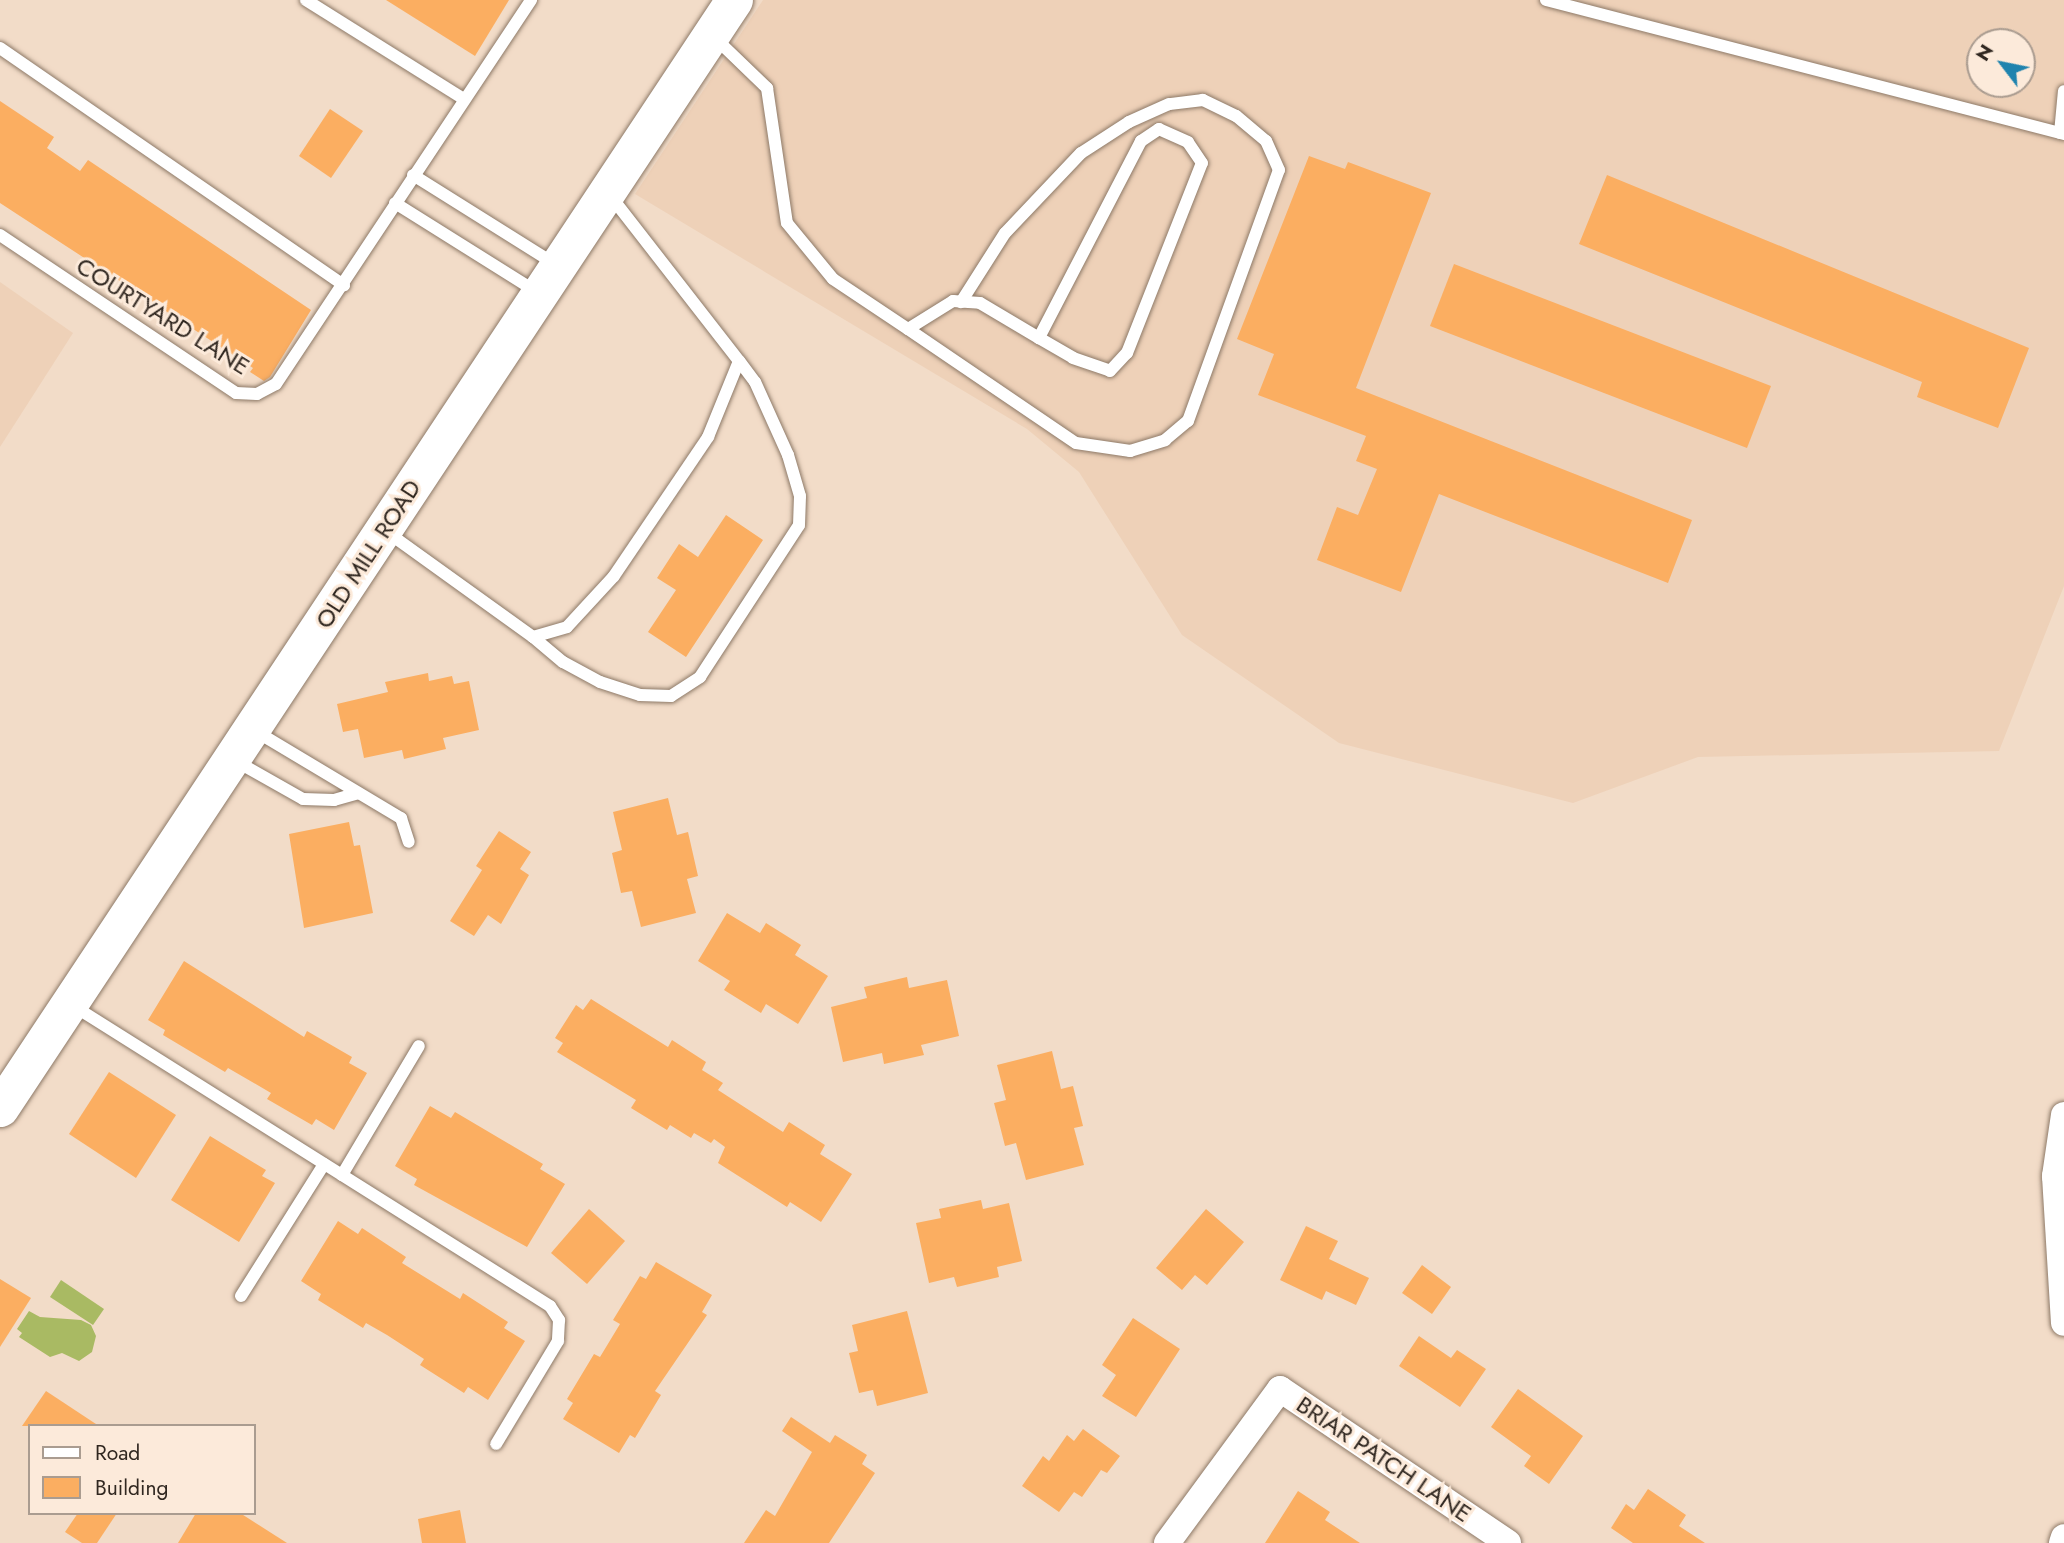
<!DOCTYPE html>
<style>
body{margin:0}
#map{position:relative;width:2064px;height:1543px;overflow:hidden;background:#f2dcc8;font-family:Jost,sans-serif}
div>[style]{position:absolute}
.built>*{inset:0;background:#eed1b8}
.green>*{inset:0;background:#a9ba63}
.building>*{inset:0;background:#fbae61}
.roads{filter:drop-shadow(0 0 2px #8d7967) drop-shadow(0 0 2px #8d7967)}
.lane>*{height:12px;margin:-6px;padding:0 6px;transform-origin:6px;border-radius:6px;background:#fff}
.street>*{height:26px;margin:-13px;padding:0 13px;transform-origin:13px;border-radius:13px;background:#fff}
.secondary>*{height:37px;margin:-18.5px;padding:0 18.5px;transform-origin:18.5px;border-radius:18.5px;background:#fff}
span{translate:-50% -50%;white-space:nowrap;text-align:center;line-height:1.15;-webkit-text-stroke:6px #fceada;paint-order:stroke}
.street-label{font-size:24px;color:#302720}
.legend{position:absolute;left:28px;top:1424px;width:228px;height:91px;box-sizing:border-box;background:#fceada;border:2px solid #aa9c90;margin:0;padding:9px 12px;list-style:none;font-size:21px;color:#302720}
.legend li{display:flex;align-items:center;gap:14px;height:35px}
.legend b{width:35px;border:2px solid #aa9c90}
.north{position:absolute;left:1966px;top:28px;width:70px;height:70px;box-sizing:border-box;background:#fceada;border:2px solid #aa9c90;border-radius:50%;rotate:302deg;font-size:19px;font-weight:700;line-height:28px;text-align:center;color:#302720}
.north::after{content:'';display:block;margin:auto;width:24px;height:32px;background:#1f83ae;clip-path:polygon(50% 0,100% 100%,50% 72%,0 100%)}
</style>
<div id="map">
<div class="built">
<i style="clip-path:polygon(evenodd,763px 0,2064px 0,2064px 586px,1999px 751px,1698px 757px,1573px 803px,1339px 743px,1182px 635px,1079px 472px,1027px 429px,635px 194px,763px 0,1980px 42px,2022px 42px,2022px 84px,1980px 84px,1980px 42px)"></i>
<i style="clip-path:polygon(0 282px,73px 333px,0 447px)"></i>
</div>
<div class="green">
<i style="clip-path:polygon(61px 1280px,104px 1309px,93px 1325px,50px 1297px)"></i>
<i style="clip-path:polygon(29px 1311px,40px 1317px,81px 1320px,91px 1325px,96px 1336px,92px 1352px,79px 1361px,62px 1353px,50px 1357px,19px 1337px,22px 1333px,17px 1329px)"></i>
</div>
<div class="building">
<i style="clip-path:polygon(386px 0,509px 0,475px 56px)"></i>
<i style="clip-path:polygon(0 101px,54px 137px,47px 148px,80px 171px,88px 160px,311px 310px,270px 377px,264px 381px,250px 372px,253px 368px,0 203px)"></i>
<i style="clip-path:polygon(330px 109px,363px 131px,331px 178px,299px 156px)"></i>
<i style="clip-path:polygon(1309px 156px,1345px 169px,1348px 162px,1431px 193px,1356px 388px,1692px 520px,1668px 583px,1439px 494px,1401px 592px,1317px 560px,1337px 507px,1358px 515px,1377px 469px,1356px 461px,1366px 436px,1258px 395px,1274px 354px,1237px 339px)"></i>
<i style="clip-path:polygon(1607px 175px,2029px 348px,1998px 428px,1917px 397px,1922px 382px,1579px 244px)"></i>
<i style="clip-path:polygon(1454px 264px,1771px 386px,1747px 448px,1430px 326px)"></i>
<i style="clip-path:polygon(726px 515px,763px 540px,686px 657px,648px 632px,676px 590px,657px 578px,679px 544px,698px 557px)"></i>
<i style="clip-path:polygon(428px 673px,429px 681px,452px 676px,454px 684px,469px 681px,479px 730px,443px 738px,446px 749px,404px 759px,402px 750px,364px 758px,358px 729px,343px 732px,337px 704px,388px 692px,385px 682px)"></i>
<i style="clip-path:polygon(668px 798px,677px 835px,688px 832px,698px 876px,687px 879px,696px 913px,641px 927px,632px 891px,621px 893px,612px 853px,622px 850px,613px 812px)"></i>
<i style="clip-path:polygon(349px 822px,354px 846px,360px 845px,373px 913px,304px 928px,289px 834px)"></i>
<i style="clip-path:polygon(499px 831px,531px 852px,520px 869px,529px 875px,501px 924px,488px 915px,474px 936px,450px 921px,482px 870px,476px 866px)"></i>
<i style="clip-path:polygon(727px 913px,760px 933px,766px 923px,801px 945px,795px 955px,828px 976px,798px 1024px,766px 1004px,761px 1013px,724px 990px,730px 981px,698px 961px)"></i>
<i style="clip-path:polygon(184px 961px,304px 1037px,307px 1031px,352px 1057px,349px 1063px,367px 1073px,334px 1130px,316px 1119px,312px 1125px,267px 1099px,271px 1093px,228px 1068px,225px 1072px,163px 1035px,165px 1030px,148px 1020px)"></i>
<i style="clip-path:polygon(907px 977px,909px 988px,947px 980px,959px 1036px,921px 1045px,924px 1055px,884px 1064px,882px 1053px,843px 1062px,831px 1007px,867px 998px,864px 987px)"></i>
<i style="clip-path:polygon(591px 999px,668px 1047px,672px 1040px,706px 1062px,702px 1070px,723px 1083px,718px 1090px,783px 1132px,789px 1122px,825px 1145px,820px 1154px,852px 1174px,821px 1222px,790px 1202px,787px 1207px,718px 1163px,725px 1147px,714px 1139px,711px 1143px,694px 1133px,691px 1138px,670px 1125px,667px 1130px,631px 1108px,636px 1100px,557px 1052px,563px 1043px,555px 1038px,576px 1005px,583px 1010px)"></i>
<i style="clip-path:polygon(1052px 1051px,1061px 1089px,1073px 1086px,1083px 1126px,1074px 1128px,1084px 1165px,1026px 1180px,1016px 1143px,1005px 1146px,994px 1103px,1006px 1100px,997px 1065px)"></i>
<i style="clip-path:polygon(109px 1072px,176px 1115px,136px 1178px,69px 1134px)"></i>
<i style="clip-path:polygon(430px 1106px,451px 1118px,455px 1112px,543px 1164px,540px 1169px,565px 1184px,527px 1247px,414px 1185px,417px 1179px,395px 1166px)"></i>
<i style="clip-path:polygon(210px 1136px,266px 1170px,262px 1176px,275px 1183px,239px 1242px,171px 1200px)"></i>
<i style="clip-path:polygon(981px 1200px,983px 1209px,1009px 1203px,1022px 1261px,997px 1267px,999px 1277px,957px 1287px,954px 1277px,929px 1283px,916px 1223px,941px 1218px,939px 1209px)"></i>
<i style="clip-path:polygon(589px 1209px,625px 1241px,587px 1284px,551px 1253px)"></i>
<i style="clip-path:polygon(1206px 1209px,1244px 1242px,1207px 1285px,1195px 1275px,1182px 1290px,1156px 1268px)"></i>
<i style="clip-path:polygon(338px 1221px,358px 1234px,362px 1228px,406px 1257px,402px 1263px,460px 1299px,463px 1293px,508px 1322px,504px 1328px,525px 1341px,488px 1400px,468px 1387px,464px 1393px,420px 1365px,424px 1359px,387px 1335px,366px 1323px,363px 1328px,318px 1300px,321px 1294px,301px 1281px)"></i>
<i style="clip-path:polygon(1306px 1226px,1338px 1241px,1329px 1259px,1369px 1278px,1356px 1305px,1326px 1291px,1322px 1300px,1280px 1280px)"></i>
<i style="clip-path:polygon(656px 1262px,712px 1295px,702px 1312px,707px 1315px,655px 1391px,661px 1395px,635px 1438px,630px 1435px,619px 1453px,563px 1419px,573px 1403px,567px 1399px,594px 1354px,600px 1357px,620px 1324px,613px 1320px,640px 1276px,646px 1279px)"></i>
<i style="clip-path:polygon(1422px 1265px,1451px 1287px,1432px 1314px,1402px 1293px)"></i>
<i style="clip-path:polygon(0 1279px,31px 1298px,0 1347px)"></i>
<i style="clip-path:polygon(907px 1311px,928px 1393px,877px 1406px,873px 1390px,859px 1393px,849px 1353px,858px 1351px,852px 1325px)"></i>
<i style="clip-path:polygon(1133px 1318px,1180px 1349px,1136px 1417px,1102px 1396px,1116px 1375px,1102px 1365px)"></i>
<i style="clip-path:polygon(1419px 1336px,1451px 1358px,1457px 1350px,1486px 1369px,1460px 1407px,1399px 1366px)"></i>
<i style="clip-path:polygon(1518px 1389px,1583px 1436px,1549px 1484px,1524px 1466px,1531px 1456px,1491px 1427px)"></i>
<i style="clip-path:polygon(46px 1391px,99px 1426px,22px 1426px)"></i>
<i style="clip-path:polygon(791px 1417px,830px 1443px,835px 1435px,867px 1455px,862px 1464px,875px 1473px,829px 1543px,744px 1543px,766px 1510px,775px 1516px,812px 1452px,782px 1431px)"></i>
<i style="clip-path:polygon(1083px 1429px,1120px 1456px,1107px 1473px,1101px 1470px,1082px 1497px,1074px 1492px,1059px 1512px,1022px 1486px,1043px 1456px,1049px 1461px,1067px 1435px,1074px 1441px)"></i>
<i style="clip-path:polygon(1648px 1489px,1686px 1515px,1679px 1526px,1705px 1543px,1633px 1543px,1611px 1528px,1626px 1504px,1634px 1510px)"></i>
<i style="clip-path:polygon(1298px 1491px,1330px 1512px,1325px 1520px,1360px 1543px,1265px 1543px)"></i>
<i style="clip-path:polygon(460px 1510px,466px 1543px,422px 1543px,418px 1519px)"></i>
<i style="clip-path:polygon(78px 1513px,117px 1513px,97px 1543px,82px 1543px,65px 1532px)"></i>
<i style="clip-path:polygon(196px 1513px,240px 1513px,287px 1543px,178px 1543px)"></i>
</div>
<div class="roads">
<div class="lane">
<i style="left:306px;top:0;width:186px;rotate:32.1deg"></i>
<i style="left:1546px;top:0;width:535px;rotate:14.5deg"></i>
<i style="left:714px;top:37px;width:74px;rotate:43.9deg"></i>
<i style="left:767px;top:88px;width:136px;rotate:81.6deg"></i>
<i style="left:787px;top:223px;width:72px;rotate:50.6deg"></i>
<i style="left:833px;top:279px;width:90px;rotate:33.7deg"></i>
<i style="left:908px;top:329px;width:53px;rotate:-31.9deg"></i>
<i style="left:953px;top:301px;width:27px;rotate:4deg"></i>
<i style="left:980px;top:303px;width:69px;rotate:30.7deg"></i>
<i style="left:1039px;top:338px;width:39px;rotate:30deg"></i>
<i style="left:1073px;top:358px;width:39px;rotate:19deg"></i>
<i style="left:1110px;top:371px;width:25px;rotate:-47deg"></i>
<i style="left:1127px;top:353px;width:204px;rotate:-68.5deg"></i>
<i style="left:1202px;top:163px;width:25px;rotate:-124deg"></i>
<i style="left:1188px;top:142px;width:32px;rotate:-156deg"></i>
<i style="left:1159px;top:129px;width:22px;rotate:146deg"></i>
<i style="left:1141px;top:141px;width:222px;rotate:117.4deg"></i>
<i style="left:0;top:48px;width:418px;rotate:34.6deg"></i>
<i style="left:2060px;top:133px;width:42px;rotate:-84.6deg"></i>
<i style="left:413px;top:175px;width:168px;rotate:32.1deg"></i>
<i style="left:395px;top:203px;width:168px;rotate:32.1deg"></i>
<i style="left:0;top:235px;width:284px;rotate:33.8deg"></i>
<i style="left:236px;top:393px;width:21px;rotate:3deg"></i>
<i style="left:257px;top:394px;width:21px;rotate:-28deg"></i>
<i style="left:276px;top:384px;width:461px;rotate:-56.4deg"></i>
<i style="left:908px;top:329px;width:203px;rotate:34.2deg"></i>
<i style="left:1076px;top:443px;width:55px;rotate:8.4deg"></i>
<i style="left:1130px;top:451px;width:37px;rotate:-17deg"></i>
<i style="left:1165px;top:440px;width:30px;rotate:-40deg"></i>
<i style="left:1188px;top:421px;width:267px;rotate:-70.1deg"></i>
<i style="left:1279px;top:170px;width:32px;rotate:-114deg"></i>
<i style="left:1266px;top:141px;width:39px;rotate:-140deg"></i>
<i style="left:1236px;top:116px;width:37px;rotate:-154deg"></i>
<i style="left:1203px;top:100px;width:34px;rotate:173deg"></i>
<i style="left:1169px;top:104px;width:44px;rotate:155.8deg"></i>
<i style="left:1129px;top:122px;width:57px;rotate:147.1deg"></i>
<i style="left:1081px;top:153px;width:110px;rotate:133.5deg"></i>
<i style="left:1005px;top:233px;width:82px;rotate:122.5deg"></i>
<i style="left:387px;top:532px;width:180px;rotate:35.7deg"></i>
<i style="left:533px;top:637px;width:35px;rotate:-16deg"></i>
<i style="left:567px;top:627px;width:69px;rotate:-47.3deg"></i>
<i style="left:614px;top:576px;width:168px;rotate:-55.9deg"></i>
<i style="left:708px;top:437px;width:82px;rotate:-67.8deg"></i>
<i style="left:739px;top:361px;width:210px;rotate:-127.9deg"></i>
<i style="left:533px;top:637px;width:39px;rotate:40deg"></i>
<i style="left:563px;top:662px;width:42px;rotate:28.4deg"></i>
<i style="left:600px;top:682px;width:42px;rotate:18deg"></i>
<i style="left:640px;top:695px;width:31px;rotate:2deg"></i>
<i style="left:671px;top:696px;width:35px;rotate:-33deg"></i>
<i style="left:700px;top:677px;width:181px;rotate:-56.9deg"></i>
<i style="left:799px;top:525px;width:29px;rotate:-88deg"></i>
<i style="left:800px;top:496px;width:43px;rotate:-106.3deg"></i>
<i style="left:788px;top:455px;width:80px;rotate:-114.3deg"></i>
<i style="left:755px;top:382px;width:26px;rotate:-127deg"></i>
<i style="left:252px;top:729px;width:174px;rotate:30.9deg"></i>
<i style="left:401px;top:818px;width:25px;rotate:72deg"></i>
<i style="left:234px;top:760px;width:79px;rotate:29.5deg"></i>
<i style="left:303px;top:799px;width:31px;rotate:2deg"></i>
<i style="left:334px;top:800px;width:25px;rotate:-16deg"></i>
<i style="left:72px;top:1005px;width:565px;rotate:32.2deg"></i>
<i style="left:550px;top:1306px;width:17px;rotate:57deg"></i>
<i style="left:559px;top:1320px;width:21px;rotate:93deg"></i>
<i style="left:558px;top:1341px;width:120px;rotate:121deg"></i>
<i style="left:342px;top:1175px;width:150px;rotate:-59.2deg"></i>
<i style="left:241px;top:1296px;width:156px;rotate:-57.8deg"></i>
</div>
<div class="street">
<i style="left:2064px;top:1115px;width:62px;rotate:98.4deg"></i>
<i style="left:2055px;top:1176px;width:147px;rotate:86.5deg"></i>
<i style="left:1167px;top:1543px;width:191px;rotate:-53.7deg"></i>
<i style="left:1280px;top:1389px;width:275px;rotate:34deg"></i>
<i style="left:2062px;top:1543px;width:6px;rotate:-72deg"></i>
</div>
<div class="secondary">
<i style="left:0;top:1108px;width:1329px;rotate:-56.48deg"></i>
</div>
</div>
<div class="street-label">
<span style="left:163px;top:316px;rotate:32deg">COURTYARD LANE</span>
<span style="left:368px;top:554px;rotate:-57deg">OLD MILL ROAD</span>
<span style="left:1384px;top:1459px;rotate:34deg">BRIAR PATCH LANE</span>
</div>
<ul class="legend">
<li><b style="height:9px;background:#fff"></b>Road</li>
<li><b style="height:19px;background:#fbae61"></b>Building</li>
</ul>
<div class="north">N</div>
</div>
